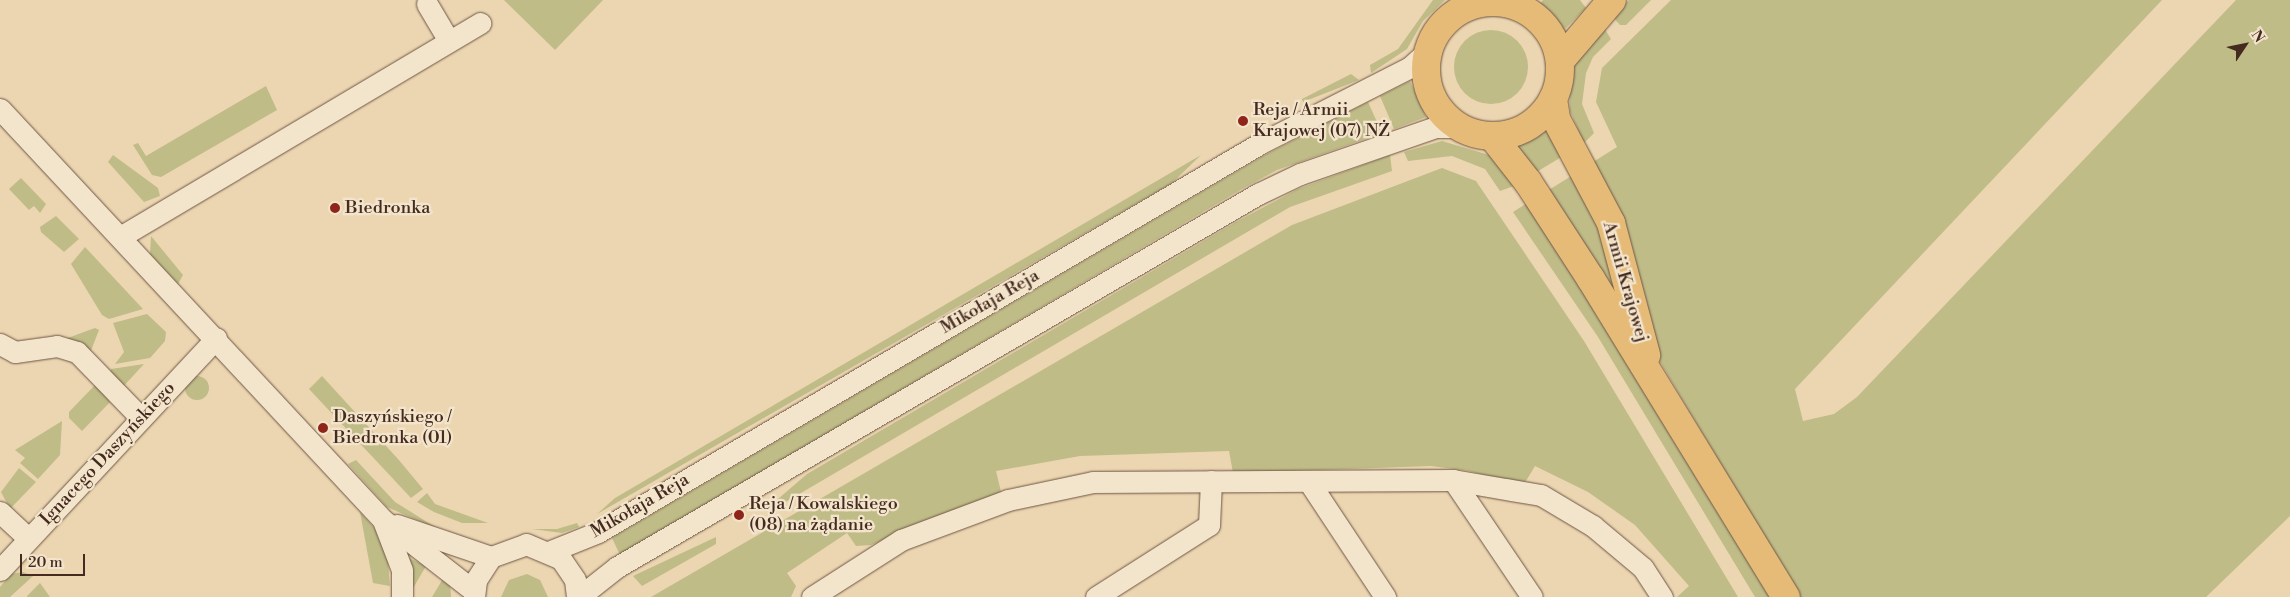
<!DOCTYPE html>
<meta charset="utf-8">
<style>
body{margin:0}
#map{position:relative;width:2290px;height:597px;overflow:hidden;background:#ecd6b1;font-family:"Libre Bodoni",serif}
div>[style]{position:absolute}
.green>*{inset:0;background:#bfbc87}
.round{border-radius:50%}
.roads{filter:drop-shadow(0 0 1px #6f5544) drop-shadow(0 0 1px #6f5544)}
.minor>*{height:21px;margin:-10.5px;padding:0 10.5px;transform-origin:10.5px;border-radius:10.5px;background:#f3e4cc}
.major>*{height:28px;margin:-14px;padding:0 14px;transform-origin:14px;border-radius:14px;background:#e6bb78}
.major>.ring{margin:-14px;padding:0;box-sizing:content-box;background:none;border:28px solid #e6bb78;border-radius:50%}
.dots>*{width:14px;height:14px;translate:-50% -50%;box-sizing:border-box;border:2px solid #f3e4cc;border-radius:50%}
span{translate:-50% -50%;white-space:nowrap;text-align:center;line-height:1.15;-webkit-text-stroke:4.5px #f3e4cc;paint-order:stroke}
.poi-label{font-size:18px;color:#452a1f}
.left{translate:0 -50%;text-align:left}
.street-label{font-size:18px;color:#452a1f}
.north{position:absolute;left:2220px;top:20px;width:50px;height:50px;-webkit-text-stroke:4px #f3e4cc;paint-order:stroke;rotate:56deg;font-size:14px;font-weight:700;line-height:20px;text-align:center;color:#452a1f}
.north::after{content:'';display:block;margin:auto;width:18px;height:22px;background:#452a1f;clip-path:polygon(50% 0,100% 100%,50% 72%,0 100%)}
.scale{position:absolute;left:20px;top:554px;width:65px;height:22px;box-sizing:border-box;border:2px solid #452a1f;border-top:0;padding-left:6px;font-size:15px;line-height:18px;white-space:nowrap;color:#452a1f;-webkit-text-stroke:4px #f3e4cc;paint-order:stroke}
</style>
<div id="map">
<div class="green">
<i style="clip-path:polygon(504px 0,603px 0,555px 50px)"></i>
<i style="clip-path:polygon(1433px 0,1445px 0,1423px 21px,1407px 49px,1371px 73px,1370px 65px,1398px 49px)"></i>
<i style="clip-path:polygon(1543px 0,1580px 0,1586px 8px,1563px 31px,1540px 4px)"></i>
<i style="clip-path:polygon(1629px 0,1651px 0,1626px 25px,1620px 25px,1612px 16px)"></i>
<i style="clip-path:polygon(1671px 0,2162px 0,1795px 389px,1803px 421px,1834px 414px,1857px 397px,2236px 0,2290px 0,2290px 516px,2206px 597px,1800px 597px,1653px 350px,1593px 162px,1617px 147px,1596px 102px,1602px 68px)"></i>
<i style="clip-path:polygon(1603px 26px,1611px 39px,1593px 57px,1586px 73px,1582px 104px,1594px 133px,1584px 143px,1570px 111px,1569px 92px,1576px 58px)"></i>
<i class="round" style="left:1454px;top:30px;width:74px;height:74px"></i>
<i style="clip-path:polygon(1351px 74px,1359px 80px,1303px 102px,1302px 99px)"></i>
<i style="clip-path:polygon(1410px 81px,1426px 117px,1394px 129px,1380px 96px)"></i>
<i style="clip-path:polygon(266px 86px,277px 110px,161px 177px,152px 175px,133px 145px,138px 143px,146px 156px)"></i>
<i style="clip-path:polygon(1368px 102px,1382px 133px,1277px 170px,1242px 189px,620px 555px,612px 538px,1265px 155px)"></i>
<i style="clip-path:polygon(1546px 127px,1563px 156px,1535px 173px,1517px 145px)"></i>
<i style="clip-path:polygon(1442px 141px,1489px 155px,1514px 186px,1500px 191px,1485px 169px,1452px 156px,1408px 161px,1404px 152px)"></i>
<i style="clip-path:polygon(113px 155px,158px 188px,160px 196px,144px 202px,108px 162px)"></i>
<i style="clip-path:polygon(1201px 155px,1172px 183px,597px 514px,615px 498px)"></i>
<i style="clip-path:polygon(1390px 155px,1392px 171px,1290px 207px,777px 507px,771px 505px,807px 474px,1236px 222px,1298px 189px)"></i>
<i style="clip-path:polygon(1442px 168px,1476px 181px,1584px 341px,1738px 597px,1677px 597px,1689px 586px,1635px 525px,1588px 492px,1535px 466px,1523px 486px,1469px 471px,1431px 466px,1233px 473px,1229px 451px,1080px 456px,996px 471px,1001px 492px,871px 545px,856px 546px,847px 533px,787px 573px,796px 586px,791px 597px,651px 597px,1292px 225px)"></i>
<i style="clip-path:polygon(1573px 175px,1597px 219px,1629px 325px,1547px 191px)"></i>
<i style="clip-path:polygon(21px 178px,46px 204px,40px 213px,34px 206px,29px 210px,9px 189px)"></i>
<i style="clip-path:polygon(1527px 203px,1582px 286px,1771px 597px,1755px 597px,1598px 337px,1513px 212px)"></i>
<i style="clip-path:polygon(56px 216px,79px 239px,64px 252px,41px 232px,40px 227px)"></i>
<i style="clip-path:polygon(151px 236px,183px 275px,178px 284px,150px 254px)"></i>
<i style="clip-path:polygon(85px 247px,143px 309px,109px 319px,102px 315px,71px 264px)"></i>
<i style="clip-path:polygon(147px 314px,166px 332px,165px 341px,150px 358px,115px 364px,124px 352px,113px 323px)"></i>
<i style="clip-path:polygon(95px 328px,99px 330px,90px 353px,65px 339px)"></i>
<i style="clip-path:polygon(144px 364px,121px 389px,110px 375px,111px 369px)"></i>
<i style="clip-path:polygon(322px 376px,398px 459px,423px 489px,411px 498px,309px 389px)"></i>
<i class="round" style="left:185px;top:376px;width:24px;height:24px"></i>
<i style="clip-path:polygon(96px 384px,112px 400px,82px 431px,69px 418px,69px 412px)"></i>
<i style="clip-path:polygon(62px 421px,60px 455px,38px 479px,20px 463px,25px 458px,15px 450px)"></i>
<i style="clip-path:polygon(356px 460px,395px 502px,440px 530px,387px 507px,348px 464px)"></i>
<i style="clip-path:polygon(19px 468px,36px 482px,10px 509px,1px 492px)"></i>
<i style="clip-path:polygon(427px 493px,435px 504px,488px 523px,462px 523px,434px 512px,417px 502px)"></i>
<i style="clip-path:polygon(360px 512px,376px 530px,388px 562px,390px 586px,373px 583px)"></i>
<i style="clip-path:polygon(577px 523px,579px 527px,562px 533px,532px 529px,557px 529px)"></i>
<i style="clip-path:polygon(716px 537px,716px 544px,642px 586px,633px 576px)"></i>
<i style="clip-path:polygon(409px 558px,426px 566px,412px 590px)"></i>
<i style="clip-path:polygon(23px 572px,33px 576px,10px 597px,0 597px,0 587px,11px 574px)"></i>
<i style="clip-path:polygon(527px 574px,540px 580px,548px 597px,501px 597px,509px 580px)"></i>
<i style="clip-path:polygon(444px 577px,450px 582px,451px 597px,432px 597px)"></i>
<i style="clip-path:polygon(40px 583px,50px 597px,27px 597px,27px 596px)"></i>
</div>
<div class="roads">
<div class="minor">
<i style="left:427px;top:4px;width:43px;rotate:59.3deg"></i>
<i style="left:0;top:109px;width:562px;rotate:47.02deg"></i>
<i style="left:383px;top:520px;width:115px;rotate:38deg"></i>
<i style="left:120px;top:237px;width:419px;rotate:-30.7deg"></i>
<i style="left:0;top:344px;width:17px;rotate:28deg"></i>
<i style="left:15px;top:352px;width:42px;rotate:-8.1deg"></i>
<i style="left:57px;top:346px;width:21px;rotate:17deg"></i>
<i style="left:77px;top:352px;width:92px;rotate:45.9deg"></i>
<i style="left:1453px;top:480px;width:141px;rotate:56deg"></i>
<i style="left:1309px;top:482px;width:138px;rotate:56.5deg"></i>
<i style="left:0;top:512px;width:38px;rotate:43deg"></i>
<i style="left:384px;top:523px;width:50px;rotate:69deg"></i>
<i style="left:402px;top:570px;width:27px;rotate:90deg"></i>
<i style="left:397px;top:525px;width:99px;rotate:18.8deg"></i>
<i style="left:551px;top:551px;width:51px;rotate:-22deg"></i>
<i style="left:598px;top:532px;width:766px;rotate:-30.41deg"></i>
<i style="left:1259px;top:144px;width:169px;rotate:-27deg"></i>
<i style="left:1410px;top:67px;width:24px;rotate:-42deg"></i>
<i style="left:0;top:570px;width:317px;rotate:-47deg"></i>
<i style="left:474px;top:597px;width:17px;rotate:-83deg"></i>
<i style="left:476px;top:580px;width:27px;rotate:-57deg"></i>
<i style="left:491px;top:557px;width:37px;rotate:-20deg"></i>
<i style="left:526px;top:544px;width:38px;rotate:23deg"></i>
<i style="left:561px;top:559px;width:25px;rotate:56deg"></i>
<i style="left:575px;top:580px;width:17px;rotate:83deg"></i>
<i style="left:579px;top:597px;width:48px;rotate:-38.3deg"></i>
<i style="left:617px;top:567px;width:742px;rotate:-30.2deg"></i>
<i style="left:1258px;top:194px;width:47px;rotate:-25.5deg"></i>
<i style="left:1300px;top:174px;width:144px;rotate:-19.1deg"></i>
<i style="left:1436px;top:127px;width:22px"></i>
<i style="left:812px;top:597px;width:106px;rotate:-32.6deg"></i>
<i style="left:901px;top:540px;width:114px;rotate:-20.5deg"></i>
<i style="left:1008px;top:500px;width:87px;rotate:-12deg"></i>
<i style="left:1093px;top:482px;width:360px;rotate:-0.3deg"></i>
<i style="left:1453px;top:480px;width:89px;rotate:9.7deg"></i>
<i style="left:1541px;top:495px;width:61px;rotate:30.8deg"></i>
<i style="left:1593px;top:526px;width:65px;rotate:40deg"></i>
<i style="left:1643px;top:568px;width:35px;rotate:57deg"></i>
<i style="left:1096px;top:597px;width:134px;rotate:-32.5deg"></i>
<i style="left:1209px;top:525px;width:44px;rotate:-87.4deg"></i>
</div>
<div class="major">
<i class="ring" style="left:1426px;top:2px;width:106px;height:106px"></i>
<i style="left:1560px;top:61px;width:80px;rotate:-49.6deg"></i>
<i style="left:1553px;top:99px;width:20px;rotate:81deg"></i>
<i style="left:1556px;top:119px;width:118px;rotate:62.1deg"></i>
<i style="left:1611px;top:223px;width:137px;rotate:75.1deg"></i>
<i style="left:1492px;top:136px;width:58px;rotate:52deg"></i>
<i style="left:1528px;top:182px;width:116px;rotate:57deg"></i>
<i style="left:1591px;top:279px;width:373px;rotate:58.5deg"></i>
</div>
</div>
<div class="dots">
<i style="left:1243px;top:121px;background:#8f2418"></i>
<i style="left:335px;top:208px;background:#8f2418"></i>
<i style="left:323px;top:428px;background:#8f2418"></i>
<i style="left:739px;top:515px;background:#8f2418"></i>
</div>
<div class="poi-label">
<span class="left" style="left:1253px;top:121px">Reja / Armii<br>Krajowej (07) NŻ</span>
<span class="left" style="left:345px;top:208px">Biedronka</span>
<span class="left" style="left:333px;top:428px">Daszyńskiego /<br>Biedronka (01)</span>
<span class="left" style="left:749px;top:515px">Reja / Kowalskiego<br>(08) na żądanie</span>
</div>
<div class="street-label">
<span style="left:1625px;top:282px;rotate:74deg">Armii Krajowej</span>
<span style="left:990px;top:302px;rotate:-30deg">Mikołaja Reja</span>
<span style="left:108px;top:454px;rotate:-47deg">Ignacego Daszyńskiego</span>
<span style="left:640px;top:506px;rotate:-30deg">Mikołaja Reja</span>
</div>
<div class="north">N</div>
<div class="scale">20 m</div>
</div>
